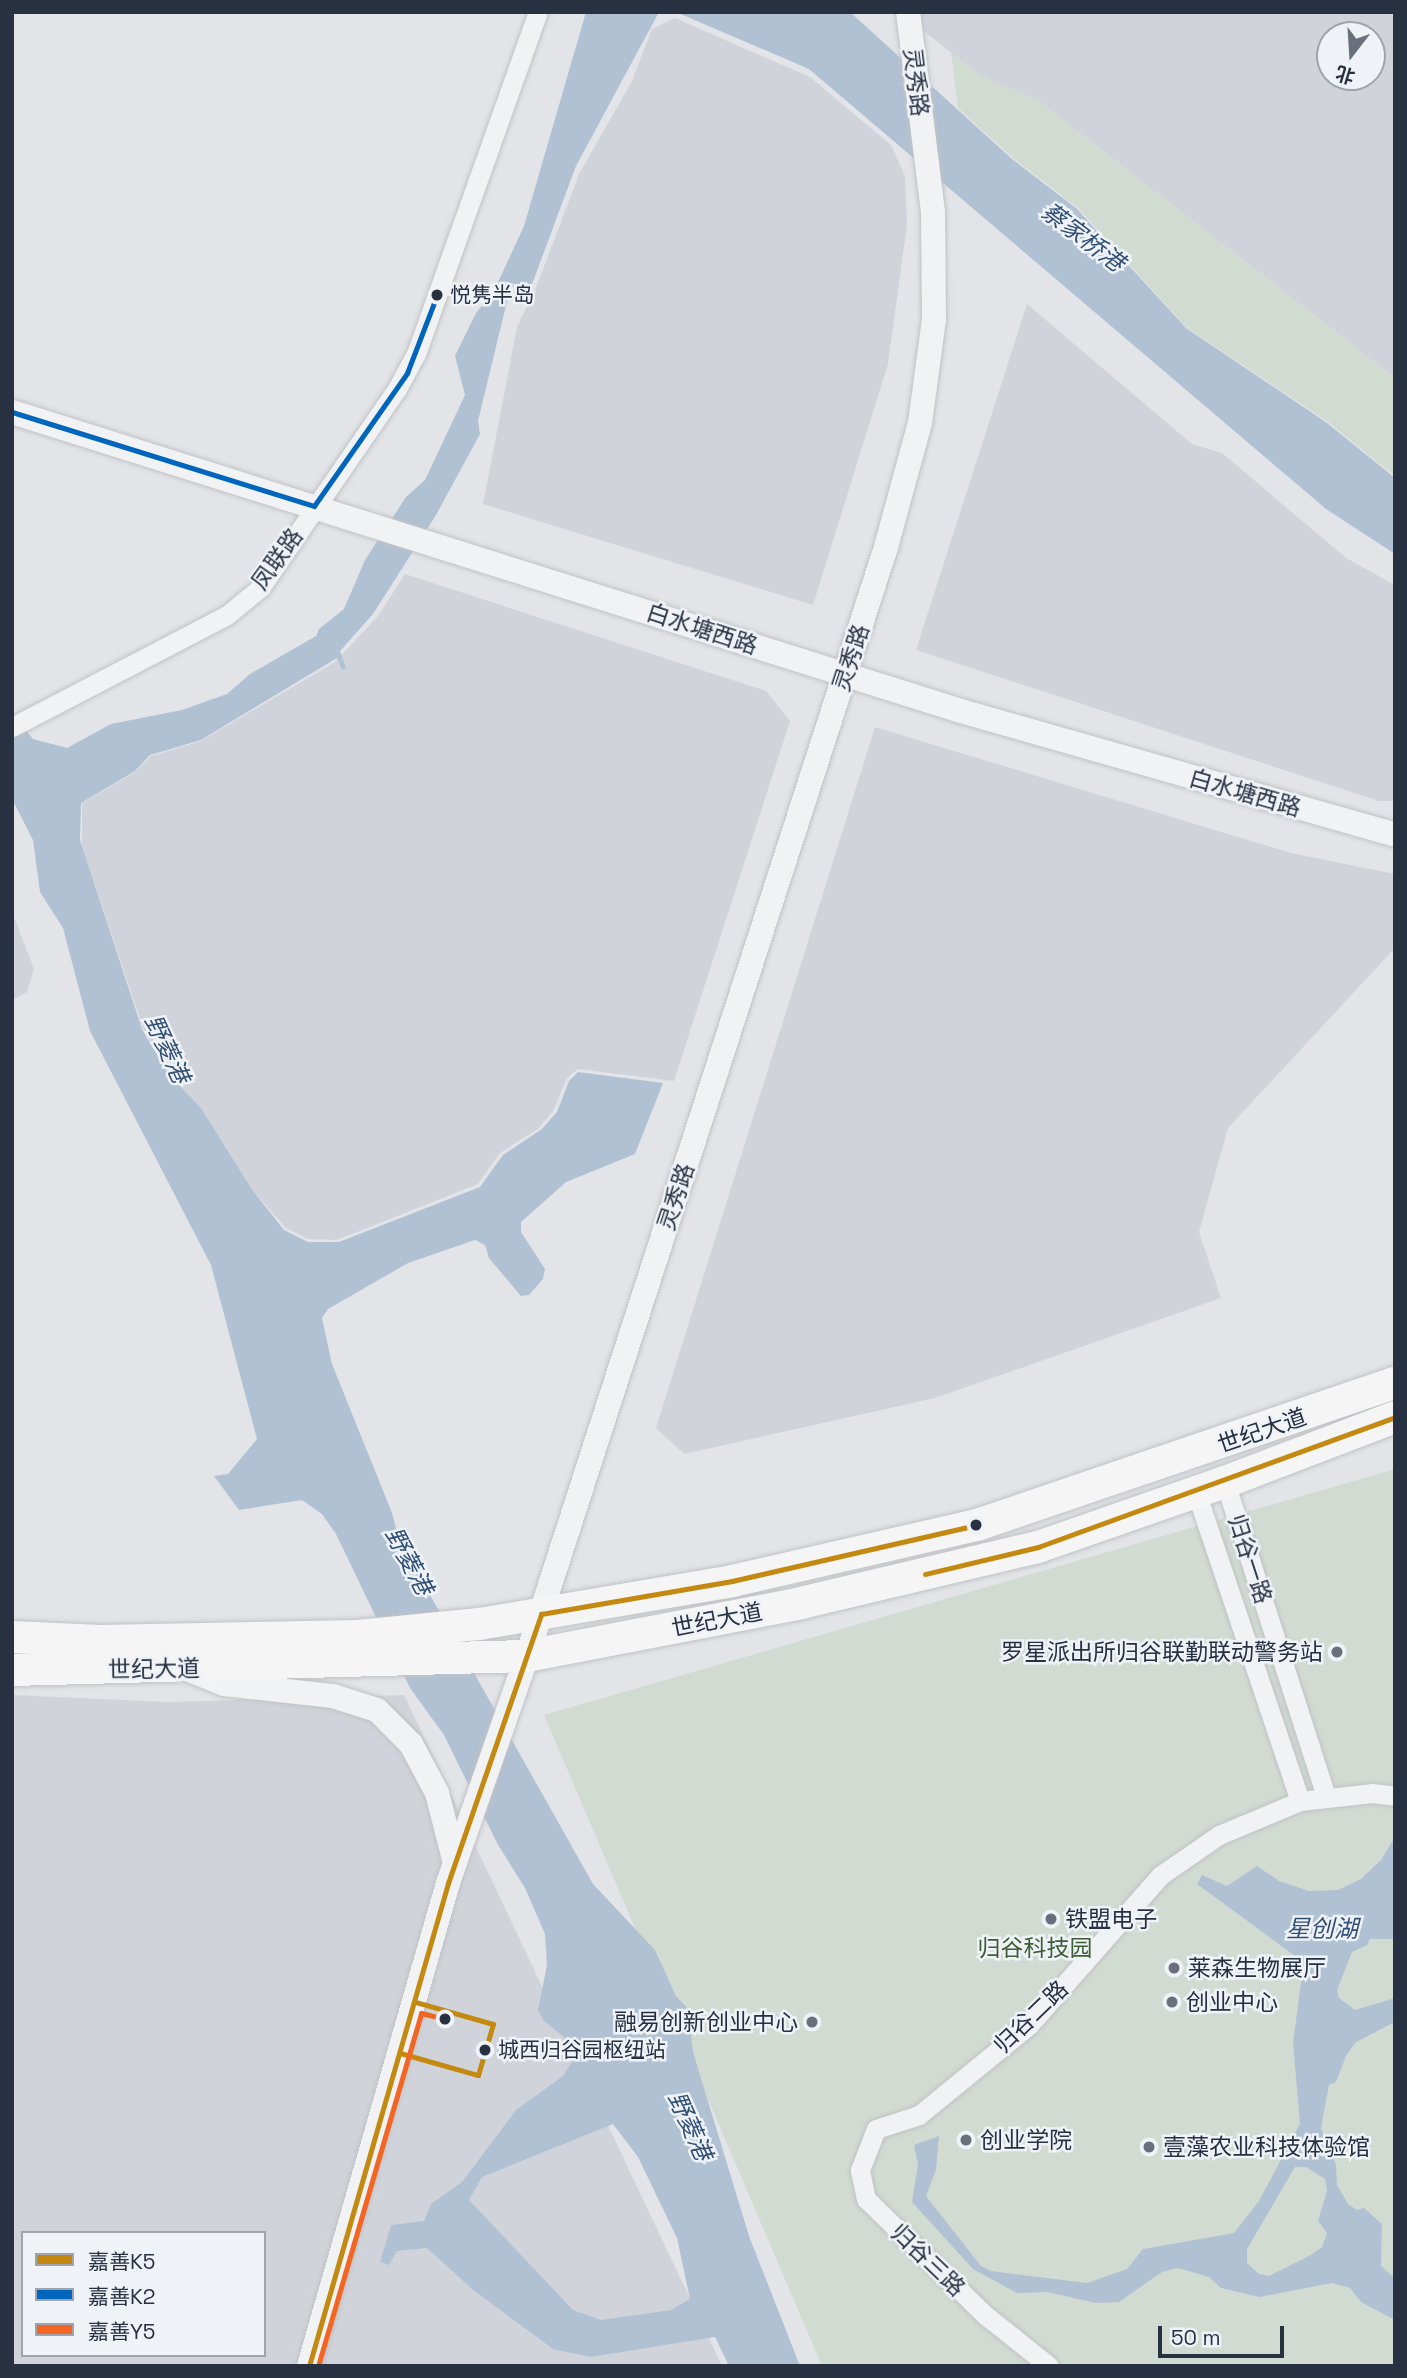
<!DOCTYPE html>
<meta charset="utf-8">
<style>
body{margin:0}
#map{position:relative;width:1407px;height:2378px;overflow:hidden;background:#e2e4e7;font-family:"Space Grotesk","Noto Sans SC",sans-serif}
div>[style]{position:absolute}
.built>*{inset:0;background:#d0d4da}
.green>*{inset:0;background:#d2dbd2}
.water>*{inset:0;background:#b0c1d3}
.roads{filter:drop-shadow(0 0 2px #c0c2c5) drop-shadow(0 0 2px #c0c2c5)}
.minor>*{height:19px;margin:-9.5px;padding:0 9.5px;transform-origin:9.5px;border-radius:9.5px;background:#f1f2f3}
.tertiary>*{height:24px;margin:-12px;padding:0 12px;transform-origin:12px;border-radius:12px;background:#f1f2f3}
.primary>*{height:32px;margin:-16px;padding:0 16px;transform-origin:16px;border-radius:16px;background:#f5f5f6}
.bus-1>*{height:5px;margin:-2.5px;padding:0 2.5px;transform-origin:2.5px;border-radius:2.5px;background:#c38910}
.bus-2>*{height:5px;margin:-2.5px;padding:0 2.5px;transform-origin:2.5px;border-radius:2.5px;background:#0065bd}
.bus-3>*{height:5px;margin:-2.5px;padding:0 2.5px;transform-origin:2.5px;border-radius:2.5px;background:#f26522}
.dots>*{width:19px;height:19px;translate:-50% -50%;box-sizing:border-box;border:4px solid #eff2f7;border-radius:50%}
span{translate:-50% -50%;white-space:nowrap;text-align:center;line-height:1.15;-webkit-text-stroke:5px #eff2f7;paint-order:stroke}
.bus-label{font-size:21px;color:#283141}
.left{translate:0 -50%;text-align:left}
.street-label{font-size:23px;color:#283141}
.poi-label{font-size:23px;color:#283141}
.right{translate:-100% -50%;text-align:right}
.park-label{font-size:23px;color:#3d5d35}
.water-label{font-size:24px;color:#315076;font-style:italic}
.frame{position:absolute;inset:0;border:14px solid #283141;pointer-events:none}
.legend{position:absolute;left:21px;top:2231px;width:245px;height:126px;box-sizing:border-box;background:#eff2f7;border:2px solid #9fa5ae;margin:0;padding:9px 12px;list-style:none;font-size:21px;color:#283141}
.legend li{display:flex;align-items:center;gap:14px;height:35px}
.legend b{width:35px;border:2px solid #9fa5ae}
.north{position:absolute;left:1316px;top:21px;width:70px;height:70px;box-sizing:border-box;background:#eff2f7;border:2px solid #9fa5ae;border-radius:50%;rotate:197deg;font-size:19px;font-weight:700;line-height:28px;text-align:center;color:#283141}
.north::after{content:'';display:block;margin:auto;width:24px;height:32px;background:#69707b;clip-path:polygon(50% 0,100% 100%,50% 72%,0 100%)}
.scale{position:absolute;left:1158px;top:2326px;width:126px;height:32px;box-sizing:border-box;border:4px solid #283141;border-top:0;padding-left:9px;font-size:21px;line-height:24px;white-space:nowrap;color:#283141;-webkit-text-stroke:5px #eff2f7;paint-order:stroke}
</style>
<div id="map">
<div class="built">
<i style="clip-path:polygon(evenodd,900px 12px,1395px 12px,1395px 378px,1040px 102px,979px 75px,900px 12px,1330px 35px,1372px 35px,1372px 77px,1330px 77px,1330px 35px)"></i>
<i style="clip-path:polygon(675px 18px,810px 77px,891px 145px,905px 176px,907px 225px,888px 364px,813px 605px,483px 504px,517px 327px,536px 288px,579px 174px,631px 83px,652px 29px)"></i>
<i style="clip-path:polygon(1027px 304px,1192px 444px,1222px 453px,1346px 558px,1395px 585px,1395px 801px,1379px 801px,916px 650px)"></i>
<i style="clip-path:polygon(405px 574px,766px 691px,790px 721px,674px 1081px,578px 1069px,567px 1078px,553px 1111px,539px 1128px,500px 1153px,478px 1184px,337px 1240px,308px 1239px,286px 1228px,253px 1191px,201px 1108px,168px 1074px,143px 1028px,82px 846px,82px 803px,135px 772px,151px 756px,201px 741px,335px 662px,378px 616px)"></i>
<i style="clip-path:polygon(875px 727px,1291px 853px,1395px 874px,1395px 948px,1228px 1128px,1199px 1232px,1221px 1298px,935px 1398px,684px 1454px,656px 1428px)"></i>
<i style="clip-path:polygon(12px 912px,34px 969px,27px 992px,12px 1000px)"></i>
<i style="clip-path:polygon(evenodd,12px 1695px,168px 1702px,404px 1695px,722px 2366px,12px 2366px,12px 1695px,23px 2233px,264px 2233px,264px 2355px,23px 2355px,23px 2233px)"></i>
</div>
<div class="green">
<i style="clip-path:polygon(951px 53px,979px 75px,1040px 102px,1395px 378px,1395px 476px,1328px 422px,1186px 327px,1078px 208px,1013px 158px,958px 108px)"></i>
<i style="clip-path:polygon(1395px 1469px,1395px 2366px,822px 2366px,544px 1715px)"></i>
</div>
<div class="water">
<i style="clip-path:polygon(evenodd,586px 12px,659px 12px,576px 166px,532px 284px,515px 284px,510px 289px,478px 421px,480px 434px,436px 515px,373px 614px,340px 651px,346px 668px,342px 670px,337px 658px,201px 740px,150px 755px,135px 771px,81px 803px,80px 840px,142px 1029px,168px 1074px,201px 1108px,253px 1191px,284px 1230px,308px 1242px,339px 1242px,480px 1187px,503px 1155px,542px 1129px,557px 1112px,569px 1081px,578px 1072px,663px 1083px,635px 1154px,566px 1182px,521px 1222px,521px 1232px,545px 1269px,543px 1279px,529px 1295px,521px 1296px,489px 1258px,485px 1245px,475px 1240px,408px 1263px,328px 1309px,322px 1318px,332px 1364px,392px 1513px,399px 1540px,593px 1884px,655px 1950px,676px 1996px,688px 2009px,693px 2052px,749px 2236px,800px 2366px,729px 2366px,715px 2337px,591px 2357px,553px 2349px,472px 2289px,427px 2248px,397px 2251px,389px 2265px,380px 2262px,391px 2225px,424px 2221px,431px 2204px,462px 2182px,516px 2110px,563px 2076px,574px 2059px,574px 2045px,544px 2021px,538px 2010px,547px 1965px,545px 1934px,525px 1888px,497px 1843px,444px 1735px,410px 1688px,336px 1534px,322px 1514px,302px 1500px,239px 1510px,214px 1476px,228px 1474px,257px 1439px,211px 1265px,90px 1031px,63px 928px,40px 892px,33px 840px,12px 799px,12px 714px,33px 739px,67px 748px,111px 724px,182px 710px,227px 694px,250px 674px,316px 636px,319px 629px,344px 609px,365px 560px,406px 497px,425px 480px,465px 395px,455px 356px,476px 313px,494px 291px,524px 226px,586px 12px,613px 2124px,638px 2157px,677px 2238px,690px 2299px,671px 2310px,601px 2320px,573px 2310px,469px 2200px,482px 2177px,613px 2124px)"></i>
<i style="clip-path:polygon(676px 12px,850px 12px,1012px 159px,1077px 209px,1186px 328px,1327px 423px,1395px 478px,1395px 554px,1326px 509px,809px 69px)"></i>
<i style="clip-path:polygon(evenodd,1395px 1837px,1395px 1939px,1370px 1939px,1367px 1945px,1352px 1952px,1337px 1990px,1339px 1998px,1355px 2010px,1395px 1998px,1395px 2022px,1356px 2042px,1346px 2056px,1336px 2082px,1329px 2085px,1321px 2128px,1336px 2165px,1337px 2185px,1348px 2204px,1357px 2210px,1364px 2208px,1382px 2224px,1381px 2266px,1395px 2278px,1395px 2320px,1361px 2302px,1350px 2288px,1332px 2283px,1259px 2297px,1221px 2288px,1209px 2277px,1178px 2268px,1162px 2272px,1119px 2302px,1096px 2303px,1047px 2292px,1017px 2293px,973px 2269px,912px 2202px,918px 2164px,914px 2145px,939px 2136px,936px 2170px,926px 2196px,981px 2266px,991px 2271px,1087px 2283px,1127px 2269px,1143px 2249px,1234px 2233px,1259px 2201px,1300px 2124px,1293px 2043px,1302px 1975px,1295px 1956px,1197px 1884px,1202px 1875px,1227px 1886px,1257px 1866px,1279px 1881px,1309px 1891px,1338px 1890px,1361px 1879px,1381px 1860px,1395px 1837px,1295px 2167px,1306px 2167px,1325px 2179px,1327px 2191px,1318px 2221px,1327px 2233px,1322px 2247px,1311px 2255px,1269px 2276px,1259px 2274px,1247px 2263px,1247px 2249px,1295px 2167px)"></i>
</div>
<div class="roads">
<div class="minor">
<i style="left:12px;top:727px;width:242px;rotate:-27.5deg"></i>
<i style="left:227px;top:615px;width:43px;rotate:-39.3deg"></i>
<i style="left:260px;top:588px;width:242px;rotate:-55.5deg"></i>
<i style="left:397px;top:389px;width:40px;rotate:-62deg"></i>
<i style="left:416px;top:354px;width:363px;rotate:-70.4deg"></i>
<i style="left:1225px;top:1482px;width:330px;rotate:72.2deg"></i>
<i style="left:1196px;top:1492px;width:326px;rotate:71.4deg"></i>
<i style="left:1049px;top:2366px;width:82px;rotate:-141.4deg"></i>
<i style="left:985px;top:2315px;width:166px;rotate:-135.7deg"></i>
<i style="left:866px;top:2199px;width:30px;rotate:-102deg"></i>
<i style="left:860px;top:2170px;width:44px;rotate:-68.7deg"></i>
<i style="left:876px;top:2129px;width:45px;rotate:-18deg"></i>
<i style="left:919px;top:2115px;width:142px;rotate:-39.3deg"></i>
<i style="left:1029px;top:2025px;width:200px;rotate:-48.7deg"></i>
<i style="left:1161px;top:1875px;width:70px;rotate:-34.6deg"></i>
<i style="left:1219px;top:1835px;width:88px;rotate:-22.8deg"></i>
<i style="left:1300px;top:1801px;width:72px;rotate:-6.3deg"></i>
<i style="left:1372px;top:1793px;width:23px;rotate:7deg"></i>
</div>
<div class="tertiary">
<i style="left:12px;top:412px;width:995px;rotate:17.49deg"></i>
<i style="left:961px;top:711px;width:451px;rotate:15.9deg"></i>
<i style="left:187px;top:1669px;width:40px;rotate:22deg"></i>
<i style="left:224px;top:1684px;width:110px;rotate:6.3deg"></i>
<i style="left:333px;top:1696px;width:46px;rotate:17.7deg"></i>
<i style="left:377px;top:1710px;width:48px;rotate:45deg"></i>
<i style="left:411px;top:1744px;width:55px;rotate:62deg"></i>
<i style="left:437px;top:1793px;width:72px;rotate:75.6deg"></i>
<i style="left:309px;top:2366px;width:503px;rotate:-73.94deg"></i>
<i style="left:448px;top:1883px;width:240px;rotate:-70.8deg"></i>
<i style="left:527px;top:1656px;width:1166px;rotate:-72.06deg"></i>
<i style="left:886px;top:547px;width:129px;rotate:-74.7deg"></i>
<i style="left:920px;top:423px;width:104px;rotate:-82.3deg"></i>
<i style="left:934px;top:320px;width:108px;rotate:-90.5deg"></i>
<i style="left:933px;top:212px;width:202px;rotate:-97.1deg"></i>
</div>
<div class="primary">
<i style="left:12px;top:1637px;width:88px;rotate:2.6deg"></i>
<i style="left:100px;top:1641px;width:258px;rotate:-1.1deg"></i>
<i style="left:358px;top:1636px;width:122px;rotate:-5.7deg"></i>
<i style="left:479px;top:1624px;width:257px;rotate:-9.6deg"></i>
<i style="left:732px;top:1581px;width:254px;rotate:-12.9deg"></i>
<i style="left:980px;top:1524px;width:438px;rotate:-18.8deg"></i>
<i style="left:12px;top:1670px;width:515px;rotate:-1.56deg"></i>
<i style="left:527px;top:1656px;width:279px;rotate:-10.9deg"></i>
<i style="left:801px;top:1603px;width:244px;rotate:-13.3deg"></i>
<i style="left:1038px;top:1547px;width:198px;rotate:-19.2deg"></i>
<i style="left:1225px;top:1482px;width:182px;rotate:-20.9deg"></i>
</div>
</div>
<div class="bus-1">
<i style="left:925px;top:1574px;width:116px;rotate:-13.4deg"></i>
<i style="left:1038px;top:1547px;width:380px;rotate:-20deg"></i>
<i style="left:400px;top:2053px;width:81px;rotate:15.8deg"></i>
<i style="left:478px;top:2075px;width:53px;rotate:-73.6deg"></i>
<i style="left:493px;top:2024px;width:81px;rotate:-164.2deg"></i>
<i style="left:309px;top:2366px;width:503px;rotate:-73.94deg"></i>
<i style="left:448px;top:1883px;width:285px;rotate:-70.9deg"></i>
<i style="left:541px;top:1614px;width:194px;rotate:-9.8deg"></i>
<i style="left:732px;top:1581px;width:254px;rotate:-12.9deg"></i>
</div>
<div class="bus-2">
<i style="left:12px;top:412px;width:316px;rotate:17.3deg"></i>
<i style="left:314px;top:506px;width:162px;rotate:-55deg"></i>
<i style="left:407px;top:373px;width:84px;rotate:-69deg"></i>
</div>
<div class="bus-3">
<i style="left:318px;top:2366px;width:368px;rotate:-73.7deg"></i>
<i style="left:421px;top:2013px;width:25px;rotate:14deg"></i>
</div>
<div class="dots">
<i style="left:437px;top:295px;background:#283141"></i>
<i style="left:976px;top:1525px;background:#283141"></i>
<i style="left:1337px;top:1652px;background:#69707b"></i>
<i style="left:1051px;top:1919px;background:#69707b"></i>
<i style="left:1174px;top:1968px;background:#69707b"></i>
<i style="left:1172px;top:2002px;background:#69707b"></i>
<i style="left:445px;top:2019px;background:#283141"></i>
<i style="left:812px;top:2022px;background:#69707b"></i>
<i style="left:485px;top:2050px;background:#283141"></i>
<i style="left:966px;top:2140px;background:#69707b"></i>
<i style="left:1149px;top:2147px;background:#69707b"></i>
</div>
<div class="bus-label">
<span class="left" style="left:450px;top:295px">悦隽半岛</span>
<span class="left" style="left:498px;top:2050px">城西归谷园枢纽站</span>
</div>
<div class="street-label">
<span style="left:916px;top:82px;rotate:83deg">灵秀路</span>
<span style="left:277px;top:559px;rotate:-54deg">凤联路</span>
<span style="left:702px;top:629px;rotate:18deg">白水塘西路</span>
<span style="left:851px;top:658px;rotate:-72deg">灵秀路</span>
<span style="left:1245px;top:793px;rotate:16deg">白水塘西路</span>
<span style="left:676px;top:1197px;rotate:-72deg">灵秀路</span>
<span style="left:1262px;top:1431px;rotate:-19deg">世纪大道</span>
<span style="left:1250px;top:1559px;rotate:72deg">归谷一路</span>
<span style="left:717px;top:1620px;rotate:-11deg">世纪大道</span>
<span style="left:154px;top:1669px;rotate:-1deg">世纪大道</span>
<span style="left:1031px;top:2017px;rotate:-44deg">归谷二路</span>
<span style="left:928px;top:2260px;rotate:44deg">归谷三路</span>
</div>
<div class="poi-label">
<span class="right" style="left:1323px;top:1652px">罗星派出所归谷联勤联动警务站</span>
<span class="left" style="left:1065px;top:1919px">铁盟电子</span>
<span class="left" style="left:1188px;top:1968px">莱森生物展厅</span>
<span class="left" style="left:1186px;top:2002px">创业中心</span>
<span class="right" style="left:798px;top:2022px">融易创新创业中心</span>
<span class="left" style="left:980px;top:2140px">创业学院</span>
<span class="left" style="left:1163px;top:2147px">壹藻农业科技体验馆</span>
</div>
<div class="park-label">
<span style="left:1035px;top:1948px">归谷科技园</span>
</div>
<div class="water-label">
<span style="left:1083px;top:237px;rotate:37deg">蔡家桥港</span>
<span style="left:167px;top:1049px;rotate:65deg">野菱港</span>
<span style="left:409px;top:1561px;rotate:62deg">野菱港</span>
<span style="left:1322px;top:1929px">星创湖</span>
<span style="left:690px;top:2126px;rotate:66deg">野菱港</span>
</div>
<div class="frame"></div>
<ul class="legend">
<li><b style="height:9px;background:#c38910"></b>嘉善K5</li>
<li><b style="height:9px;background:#0065bd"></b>嘉善K2</li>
<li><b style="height:9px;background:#f26522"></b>嘉善Y5</li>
</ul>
<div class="north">北</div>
<div class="scale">50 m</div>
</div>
